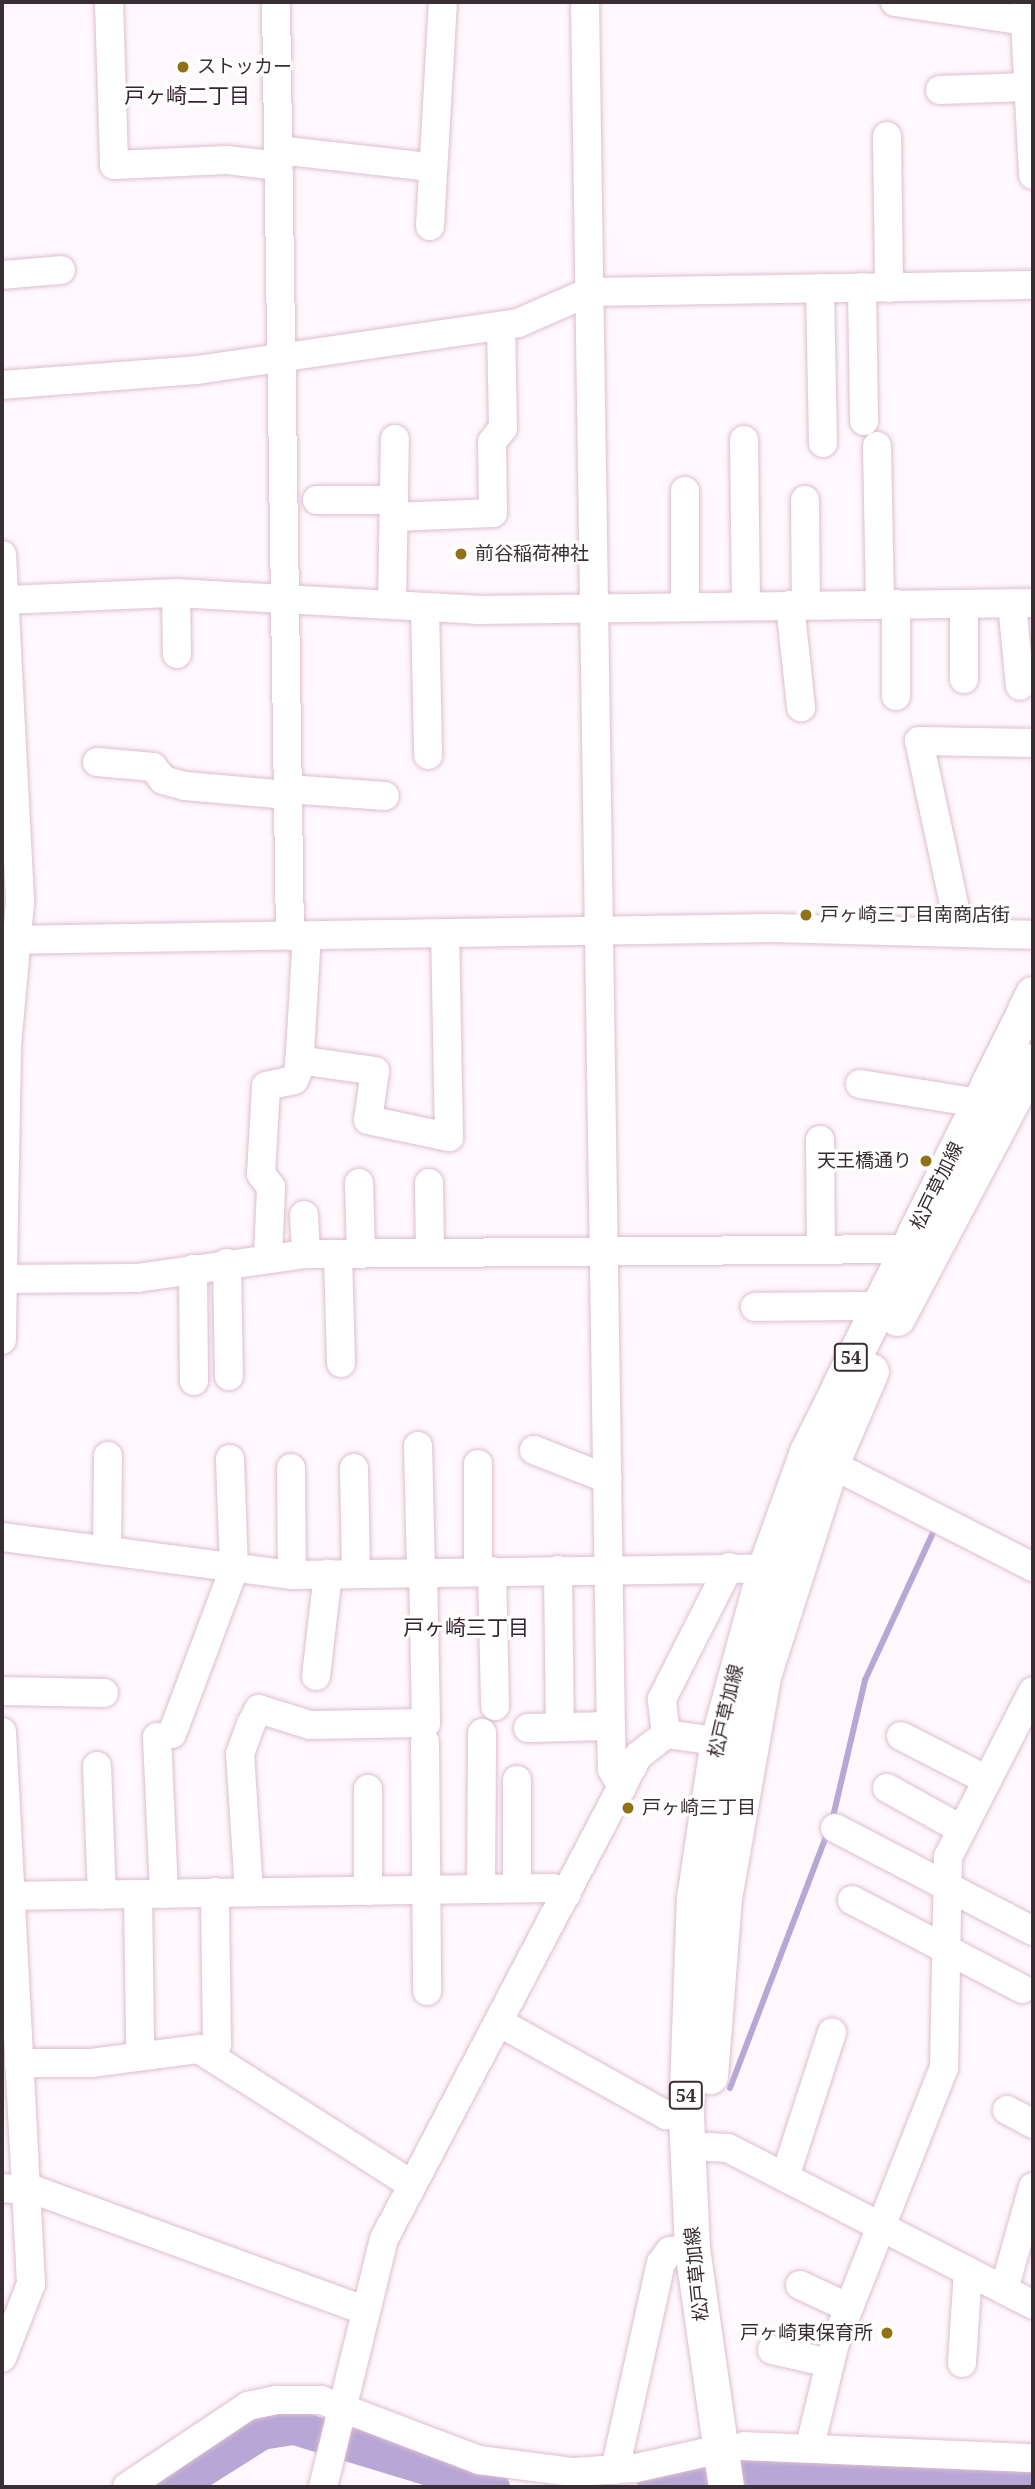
<!DOCTYPE html>
<meta charset="utf-8">
<style>
body{margin:0}
#map{position:relative;width:1035px;height:2489px;overflow:hidden;background:#fff8fc;font-family:"Noto Serif","Noto Sans JP",serif}
div>[style]{position:absolute}
.stream>*{height:6px;margin:-3px;padding:0 3px;transform-origin:3px;border-radius:3px;background:#b8a7d6}
.river>*{height:35px;margin:-17.5px;padding:0 17.5px;transform-origin:17.5px;border-radius:17.5px;background:#b8a7d6}
.roads{filter:drop-shadow(0 0 2px #ddbed0) drop-shadow(0 0 2px #ddbed0)}
.minor>*{height:28px;margin:-14px;padding:0 14px;transform-origin:14px;border-radius:14px;background:#fff}
.major>*{height:35px;margin:-17.5px;padding:0 17.5px;transform-origin:17.5px;border-radius:17.5px;background:#fff}
.dots>*{width:19px;height:19px;translate:-50% -50%;box-sizing:border-box;border:4px solid #fff;border-radius:50%}
span{translate:-50% -50%;white-space:nowrap;text-align:center;line-height:1.15;-webkit-text-stroke:6px #fff;paint-order:stroke}
.shield-label span{padding:2px 5px;background:#fff;border:2px solid;border-radius:5px;-webkit-text-stroke-width:0}
.shield-label{font-size:18px;color:#3a2e35;font-weight:700}
.poi-label{font-size:19px;color:#3a2e35}
.left{translate:0 -50%;text-align:left}
.right{translate:-100% -50%;text-align:right}
.street-label{font-size:19px;color:#3a2e35}
.neighbourhood-label{font-size:21px;color:#3a2331}
.frame{position:absolute;inset:0;border:4px solid #3a2e35;pointer-events:none}
</style>
<div id="map">
<div class="stream">
<i style="left:832px;top:1821px;width:145px;rotate:-76.8deg"></i>
<i style="left:865px;top:1680px;width:164px;rotate:-65.2deg"></i>
<i style="left:730px;top:2088px;width:274px;rotate:-69.1deg"></i>
</div>
<div class="river">
<i style="left:174px;top:2487px;width:103px;rotate:-32.3deg"></i>
<i style="left:261px;top:2432px;width:33px;rotate:-9deg"></i>
<i style="left:294px;top:2427px;width:207px;rotate:16.9deg"></i>
<i style="left:654px;top:2487px;width:34px;rotate:-17deg"></i>
<i style="left:687px;top:2477px;width:86px;rotate:-2.7deg"></i>
<i style="left:773px;top:2473px;width:260px;rotate:1.5deg"></i>
</div>
<div class="roads">
<div class="minor">
<i style="left:109px;top:2px;width:163px;rotate:88.2deg"></i>
<i style="left:114px;top:165px;width:113px;rotate:-2.5deg"></i>
<i style="left:227px;top:160px;width:52px;rotate:6.6deg"></i>
<i style="left:276px;top:2px;width:934px;rotate:89.14deg"></i>
<i style="left:585px;top:2px;width:1724px;rotate:89.14deg"></i>
<i style="left:611px;top:1726px;width:43px;rotate:88.7deg"></i>
<i style="left:612px;top:1769px;width:21px;rotate:62deg"></i>
<i style="left:895px;top:2px;width:139px;rotate:8.2deg"></i>
<i style="left:1024px;top:2px;width:173px;rotate:87deg"></i>
<i style="left:940px;top:90px;width:87px;rotate:-2deg"></i>
<i style="left:887px;top:136px;width:152px;rotate:89.2deg"></i>
<i style="left:278px;top:150px;width:153px;rotate:6.4deg"></i>
<i style="left:430px;top:226px;width:224px;rotate:-86.7deg"></i>
<i style="left:2px;top:275px;width:59px;rotate:-4.8deg"></i>
<i style="left:862px;top:287px;width:134px;rotate:89.1deg"></i>
<i style="left:820px;top:288px;width:155px;rotate:88.9deg"></i>
<i style="left:2px;top:385px;width:196px;rotate:-4.4deg"></i>
<i style="left:197px;top:370px;width:324px;rotate:-8.3deg"></i>
<i style="left:518px;top:323px;width:77px;rotate:-23.6deg"></i>
<i style="left:589px;top:292px;width:444px;rotate:-0.9deg"></i>
<i style="left:744px;top:440px;width:166px;rotate:89.3deg"></i>
<i style="left:877px;top:446px;width:158px;rotate:88.9deg"></i>
<i style="left:685px;top:491px;width:116px;rotate:90deg"></i>
<i style="left:317px;top:500px;width:77px"></i>
<i style="left:805px;top:500px;width:105px;rotate:89.5deg"></i>
<i style="left:394px;top:517px;width:99px;rotate:-2.3deg"></i>
<i style="left:493px;top:513px;width:71px;rotate:-90.8deg"></i>
<i style="left:492px;top:442px;width:18px;rotate:-52deg"></i>
<i style="left:503px;top:428px;width:102px;rotate:-91.1deg"></i>
<i style="left:2px;top:555px;width:348px;rotate:87deg"></i>
<i style="left:20px;top:903px;width:145px;rotate:95.2deg"></i>
<i style="left:7px;top:1047px;width:293px;rotate:91deg"></i>
<i style="left:176px;top:593px;width:61px;rotate:89.1deg"></i>
<i style="left:6px;top:600px;width:170px;rotate:-2.4deg"></i>
<i style="left:176px;top:593px;width:301px;rotate:3.2deg"></i>
<i style="left:477px;top:610px;width:556px;rotate:-0.72deg"></i>
<i style="left:1012px;top:603px;width:83px;rotate:84.5deg"></i>
<i style="left:392px;top:604px;width:165px;rotate:-89deg"></i>
<i style="left:896px;top:604px;width:92px;rotate:90deg"></i>
<i style="left:964px;top:604px;width:75px;rotate:90deg"></i>
<i style="left:790px;top:605px;width:103px;rotate:83.8deg"></i>
<i style="left:425px;top:607px;width:148px;rotate:88.8deg"></i>
<i style="left:97px;top:762px;width:56px;rotate:5.1deg"></i>
<i style="left:153px;top:767px;width:16px;rotate:52deg"></i>
<i style="left:163px;top:780px;width:23px;rotate:15deg"></i>
<i style="left:185px;top:786px;width:103px;rotate:5deg"></i>
<i style="left:288px;top:789px;width:97px;rotate:4.1deg"></i>
<i style="left:960px;top:932px;width:195px;rotate:-102.1deg"></i>
<i style="left:919px;top:741px;width:114px;rotate:1deg"></i>
<i style="left:2px;top:940px;width:770px;rotate:-0.89deg"></i>
<i style="left:772px;top:928px;width:261px;rotate:1.5deg"></i>
<i style="left:299px;top:1060px;width:77px;rotate:8.2deg"></i>
<i style="left:375px;top:1071px;width:49px;rotate:98.1deg"></i>
<i style="left:368px;top:1120px;width:83px;rotate:11.9deg"></i>
<i style="left:449px;top:1137px;width:203px;rotate:-91.1deg"></i>
<i style="left:860px;top:1084px;width:120px;rotate:9.1deg"></i>
<i style="left:820px;top:1140px;width:107px;rotate:89.5deg"></i>
<i style="left:359px;top:1183px;width:71px;rotate:88.4deg"></i>
<i style="left:429px;top:1183px;width:70px;rotate:89.2deg"></i>
<i style="left:304px;top:1215px;width:39px;rotate:87deg"></i>
<i style="left:338px;top:1255px;width:108px;rotate:88.4deg"></i>
<i style="left:268px;top:1257px;width:70px;rotate:-87.5deg"></i>
<i style="left:271px;top:1187px;width:16px;rotate:-128deg"></i>
<i style="left:261px;top:1174px;width:88px;rotate:-86.7deg"></i>
<i style="left:266px;top:1086px;width:29px;rotate:-12deg"></i>
<i style="left:294px;top:1080px;width:12px;rotate:-66deg"></i>
<i style="left:299px;top:1069px;width:133px;rotate:-86.6deg"></i>
<i style="left:227px;top:1263px;width:113px;rotate:89deg"></i>
<i style="left:193px;top:1269px;width:112px;rotate:89.5deg"></i>
<i style="left:2px;top:1279px;width:135px;rotate:-0.4deg"></i>
<i style="left:137px;top:1278px;width:171px;rotate:-8.1deg"></i>
<i style="left:306px;top:1254px;width:599px;rotate:-0.48deg"></i>
<i style="left:755px;top:1307px;width:122px;rotate:-0.5deg"></i>
<i style="left:418px;top:1446px;width:127px;rotate:88.6deg"></i>
<i style="left:534px;top:1450px;width:79px;rotate:21.4deg"></i>
<i style="left:813px;top:1455px;width:247px;rotate:27deg"></i>
<i style="left:478px;top:1464px;width:107px;rotate:90deg"></i>
<i style="left:291px;top:1468px;width:107px;rotate:89.5deg"></i>
<i style="left:354px;top:1468px;width:105px;rotate:88.9deg"></i>
<i style="left:2px;top:1537px;width:292px;rotate:7.5deg"></i>
<i style="left:292px;top:1575px;width:473px;rotate:-0.8deg"></i>
<i style="left:107px;top:1551px;width:95px;rotate:-89.4deg"></i>
<i style="left:558px;top:1570px;width:157px;rotate:89.3deg"></i>
<i style="left:492px;top:1571px;width:135px;rotate:88.7deg"></i>
<i style="left:316px;top:1676px;width:103px;rotate:-83.3deg"></i>
<i style="left:2px;top:1691px;width:102px;rotate:1.1deg"></i>
<i style="left:528px;top:1728px;width:83px;rotate:-1.4deg"></i>
<i style="left:2px;top:1732px;width:553px;rotate:86.99deg"></i>
<i style="left:31px;top:2284px;width:79px;rotate:111.4deg"></i>
<i style="left:172px;top:1734px;width:176px;rotate:-69.4deg"></i>
<i style="left:234px;top:1569px;width:110px;rotate:-92.1deg"></i>
<i style="left:666px;top:1734px;width:35px;rotate:-97deg"></i>
<i style="left:662px;top:1699px;width:148px;rotate:-63.1deg"></i>
<i style="left:901px;top:1736px;width:97px;rotate:27.1deg"></i>
<i style="left:157px;top:1737px;width:157px;rotate:87.4deg"></i>
<i style="left:425px;top:1742px;width:249px;rotate:89.5deg"></i>
<i style="left:97px;top:1766px;width:129px;rotate:87.8deg"></i>
<i style="left:517px;top:1780px;width:108px;rotate:90deg"></i>
<i style="left:887px;top:1788px;width:85px;rotate:29deg"></i>
<i style="left:835px;top:1828px;width:223px;rotate:27.5deg"></i>
<i style="left:481px;top:1889px;width:156px;rotate:-89.6deg"></i>
<i style="left:368px;top:1891px;width:102px;rotate:-90deg"></i>
<i style="left:249px;top:1892px;width:138px;rotate:-93.7deg"></i>
<i style="left:240px;top:1754px;width:32px;rotate:-70deg"></i>
<i style="left:251px;top:1724px;width:17px;rotate:-62deg"></i>
<i style="left:259px;top:1709px;width:53px;rotate:17.4deg"></i>
<i style="left:310px;top:1725px;width:116px;rotate:-1deg"></i>
<i style="left:426px;top:1723px;width:150px;rotate:-91.1deg"></i>
<i style="left:138px;top:1894px;width:150px;rotate:89.2deg"></i>
<i style="left:2px;top:1896px;width:551px;rotate:-0.83deg"></i>
<i style="left:553px;top:1888px;width:15px;rotate:23deg"></i>
<i style="left:852px;top:1900px;width:192px;rotate:27.6deg"></i>
<i style="left:502px;top:2024px;width:188px;rotate:29deg"></i>
<i style="left:666px;top:2115px;width:20px"></i>
<i style="left:209px;top:2055px;width:14px;rotate:-54deg"></i>
<i style="left:217px;top:2044px;width:152px;rotate:-90.8deg"></i>
<i style="left:19px;top:2063px;width:72px"></i>
<i style="left:91px;top:2063px;width:109px;rotate:-7.4deg"></i>
<i style="left:199px;top:2049px;width:251px;rotate:32.5deg"></i>
<i style="left:1007px;top:2110px;width:30px;rotate:28deg"></i>
<i style="left:709px;top:2147px;width:19px;rotate:3deg"></i>
<i style="left:728px;top:2148px;width:343px;rotate:27.2deg"></i>
<i style="left:785px;top:2177px;width:152px;rotate:-72deg"></i>
<i style="left:2px;top:2188px;width:35px;rotate:5deg"></i>
<i style="left:37px;top:2191px;width:348px;rotate:20deg"></i>
<i style="left:800px;top:2285px;width:54px;rotate:25.1deg"></i>
<i style="left:1004px;top:2290px;width:107px;rotate:-74.3deg"></i>
<i style="left:772px;top:2350px;width:58px;rotate:12.8deg"></i>
<i style="left:962px;top:2363px;width:92px;rotate:-86.3deg"></i>
<i style="left:744px;top:2446px;width:289px;rotate:2.4deg"></i>
<i style="left:810px;top:2446px;width:106px;rotate:-76.4deg"></i>
<i style="left:835px;top:2343px;width:296px;rotate:-68.4deg"></i>
<i style="left:944px;top:2068px;width:211px;rotate:-88.9deg"></i>
<i style="left:948px;top:1857px;width:186px;rotate:-62.9deg"></i>
<i style="left:615px;top:2470px;width:212px;rotate:-77.5deg"></i>
<i style="left:661px;top:2263px;width:15px;rotate:-53deg"></i>
<i style="left:670px;top:2251px;width:22px;rotate:-8deg"></i>
<i style="left:127px;top:2487px;width:146px;rotate:-33.8deg"></i>
<i style="left:248px;top:2406px;width:29px;rotate:-12deg"></i>
<i style="left:276px;top:2400px;width:45px"></i>
<i style="left:321px;top:2400px;width:169px;rotate:20.8deg"></i>
<i style="left:479px;top:2460px;width:95px;rotate:7.3deg"></i>
<i style="left:573px;top:2472px;width:63px;rotate:-3.6deg"></i>
<i style="left:636px;top:2468px;width:87px;rotate:-12.6deg"></i>
<i style="left:323px;top:2487px;width:255px;rotate:-76.2deg"></i>
<i style="left:384px;top:2239px;width:546px;rotate:-62.26deg"></i>
<i style="left:638px;top:1756px;width:36px;rotate:-38deg"></i>
<i style="left:666px;top:1734px;width:73px;rotate:7.9deg"></i>
</div>
<div class="major">
<i style="left:897px;top:1318px;width:291px;rotate:-62.1deg"></i>
<i style="left:710px;top:2076px;width:179px;rotate:-85.5deg"></i>
<i style="left:724px;top:1898px;width:225px;rotate:-80deg"></i>
<i style="left:763px;top:1676px;width:223px;rotate:-72.2deg"></i>
<i style="left:831px;top:1464px;width:101px;rotate:-66.7deg"></i>
<i style="left:726px;top:2487px;width:241px;rotate:-98.1deg"></i>
<i style="left:692px;top:2248px;width:133px;rotate:-92.6deg"></i>
<i style="left:686px;top:2115px;width:217px;rotate:-87.9deg"></i>
<i style="left:694px;top:1898px;width:160px;rotate:-81.4deg"></i>
<i style="left:718px;top:1740px;width:178px;rotate:-74.7deg"></i>
<i style="left:765px;top:1568px;width:123px;rotate:-70.1deg"></i>
<i style="left:807px;top:1452px;width:511px;rotate:-63.74deg"></i>
</div>
</div>
<div class="dots">
<i style="left:183px;top:67px;background:#907116"></i>
<i style="left:461px;top:554px;background:#907116"></i>
<i style="left:806px;top:915px;background:#907116"></i>
<i style="left:926px;top:1161px;background:#907116"></i>
<i style="left:628px;top:1808px;background:#907116"></i>
<i style="left:887px;top:2333px;background:#907116"></i>
</div>
<div class="shield-label">
<span style="left:851px;top:1357px">54</span>
<span style="left:686px;top:2095px">54</span>
</div>
<div class="poi-label">
<span class="left" style="left:197px;top:67px">ストッカー</span>
<span class="left" style="left:475px;top:554px">前谷稲荷神社</span>
<span class="left" style="left:820px;top:915px">戸ヶ崎三丁目南商店街</span>
<span class="right" style="left:912px;top:1161px">天王橋通り</span>
<span class="left" style="left:642px;top:1808px">戸ヶ崎三丁目</span>
<span class="right" style="left:873px;top:2333px">戸ヶ崎東保育所</span>
</div>
<div class="street-label">
<span style="left:937px;top:1186px;rotate:-64deg">松戸草加線</span>
<span style="left:726px;top:1711px;rotate:-77deg">松戸草加線</span>
<span style="left:697px;top:2274px;rotate:-96deg">松戸草加線</span>
</div>
<div class="neighbourhood-label">
<span style="left:187px;top:95px">戸ヶ崎二丁目</span>
<span style="left:466px;top:1627px">戸ヶ崎三丁目</span>
</div>
<div class="frame"></div>
</div>
